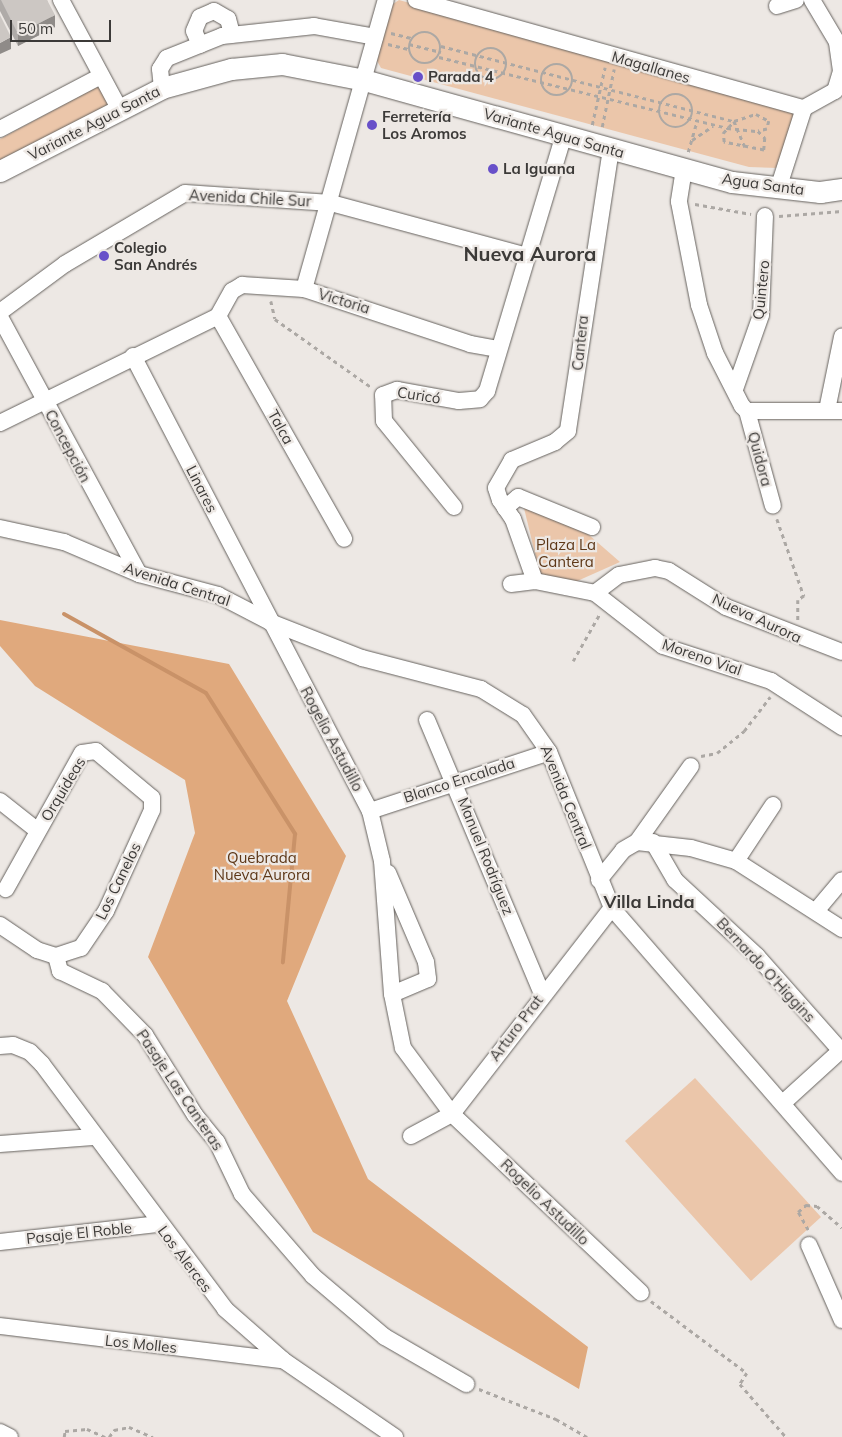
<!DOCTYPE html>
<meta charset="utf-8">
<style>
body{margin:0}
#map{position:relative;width:842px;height:1437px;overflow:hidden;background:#ede8e4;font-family:Mulish,sans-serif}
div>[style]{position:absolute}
.green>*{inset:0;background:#ebc6aa}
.forest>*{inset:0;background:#e0a97d}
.stream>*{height:4px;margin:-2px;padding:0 2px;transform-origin:2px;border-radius:2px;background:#c99268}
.path>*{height:2.5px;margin-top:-1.25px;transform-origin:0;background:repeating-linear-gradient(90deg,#aca8a4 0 4px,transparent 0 8px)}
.path>.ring{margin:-1.25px;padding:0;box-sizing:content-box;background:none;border:2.5px solid #aca8a4;border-radius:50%}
.roads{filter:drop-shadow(0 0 1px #66625e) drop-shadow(0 0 1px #66625e)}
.minor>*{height:16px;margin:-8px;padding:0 8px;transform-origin:8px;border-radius:8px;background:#fff}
.major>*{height:21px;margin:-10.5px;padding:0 10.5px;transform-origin:10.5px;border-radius:10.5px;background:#fff}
.wall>*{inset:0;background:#afaba8}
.shaded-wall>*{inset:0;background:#8f8b88}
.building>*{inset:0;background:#ccc7c3}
.dots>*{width:14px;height:14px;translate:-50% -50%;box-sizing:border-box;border:2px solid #ede8e4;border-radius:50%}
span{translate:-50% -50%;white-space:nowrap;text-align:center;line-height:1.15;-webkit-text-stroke:4.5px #ede8e4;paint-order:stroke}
.street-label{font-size:15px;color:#3c3a38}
.poi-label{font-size:15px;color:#3c3a38;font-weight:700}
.left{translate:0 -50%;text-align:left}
.park-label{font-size:15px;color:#5d3717}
.quarter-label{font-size:18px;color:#3c3a38;font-weight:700}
.district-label{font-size:20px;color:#3c3a38;font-weight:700}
.scale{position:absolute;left:10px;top:20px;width:101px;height:22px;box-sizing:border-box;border:2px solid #3c3a38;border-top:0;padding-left:6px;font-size:15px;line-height:18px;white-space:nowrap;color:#3c3a38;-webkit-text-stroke:4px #ede8e4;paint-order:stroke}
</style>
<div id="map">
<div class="green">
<i style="clip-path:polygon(399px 0,793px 111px,796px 121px,779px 168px,749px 167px,381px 68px,376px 59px,390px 6px)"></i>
<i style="clip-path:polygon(100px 85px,112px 107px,0 166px,0 139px)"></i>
<i style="clip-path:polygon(523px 504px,581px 528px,620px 562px,575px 582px,541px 578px)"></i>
<i style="clip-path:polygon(695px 1078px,821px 1217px,751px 1281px,625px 1141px)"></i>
</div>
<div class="forest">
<i style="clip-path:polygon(0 620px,229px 664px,346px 856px,287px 1001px,368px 1179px,588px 1347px,579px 1389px,313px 1232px,148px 957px,195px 833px,185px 780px,35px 686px,0 646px)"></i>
</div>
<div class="stream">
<i style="left:64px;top:614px;width:162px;rotate:29.1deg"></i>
<i style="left:206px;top:693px;width:167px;rotate:57.7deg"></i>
<i style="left:295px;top:834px;width:129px;rotate:95.4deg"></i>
</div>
<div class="path">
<i class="ring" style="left:409px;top:32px;width:29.5px;height:29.5px"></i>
<i style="left:391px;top:33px;width:21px;rotate:14deg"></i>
<i style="left:388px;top:44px;width:21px;rotate:14deg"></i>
<i style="left:409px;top:44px;width:33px;rotate:14deg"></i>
<i style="left:441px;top:46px;width:302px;rotate:14.4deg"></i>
<i style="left:734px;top:121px;width:30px;rotate:67deg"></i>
<i class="ring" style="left:475px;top:48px;width:29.5px;height:29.5px"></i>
<i style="left:439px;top:57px;width:297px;rotate:13.8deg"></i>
<i style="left:727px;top:128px;width:31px;rotate:6deg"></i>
<i class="ring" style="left:541px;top:64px;width:29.5px;height:29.5px"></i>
<i class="ring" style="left:659px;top:94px;width:31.5px;height:31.5px"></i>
<i style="left:756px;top:114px;width:15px;rotate:28deg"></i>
<i style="left:769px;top:121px;width:8px;rotate:104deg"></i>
<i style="left:767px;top:129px;width:9px;rotate:167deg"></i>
<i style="left:758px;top:131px;width:10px;rotate:45deg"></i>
<i style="left:765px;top:138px;width:12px;rotate:95deg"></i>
<i style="left:764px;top:150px;width:41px;rotate:-168.7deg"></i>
<i style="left:724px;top:142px;width:9px;rotate:-96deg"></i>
<i style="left:723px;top:133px;width:16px;rotate:-47deg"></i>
<i style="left:734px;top:121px;width:23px;rotate:-18deg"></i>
<i style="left:592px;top:125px;width:59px;rotate:-77.4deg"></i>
<i style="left:602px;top:127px;width:59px;rotate:-78.3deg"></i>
<i style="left:692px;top:140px;width:25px;rotate:-34deg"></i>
<i style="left:688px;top:152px;width:32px;rotate:-74deg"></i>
<i style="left:695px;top:204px;width:57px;rotate:10.1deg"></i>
<i style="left:779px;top:216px;width:63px;rotate:-4.5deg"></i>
<i style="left:271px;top:301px;width:18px;rotate:77deg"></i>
<i style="left:275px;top:319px;width:118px;rotate:35.3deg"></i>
<i style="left:777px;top:519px;width:82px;rotate:70.7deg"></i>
<i style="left:804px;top:596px;width:7px;rotate:146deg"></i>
<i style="left:798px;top:600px;width:20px;rotate:90deg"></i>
<i style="left:573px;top:661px;width:53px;rotate:-60.5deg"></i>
<i style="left:701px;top:756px;width:16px;rotate:-11deg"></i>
<i style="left:717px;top:753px;width:35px;rotate:-39deg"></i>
<i style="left:744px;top:731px;width:43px;rotate:-52.6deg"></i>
<i style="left:808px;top:1230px;width:21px;rotate:-119deg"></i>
<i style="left:798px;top:1212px;width:11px;rotate:-41deg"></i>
<i style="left:806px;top:1205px;width:11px;rotate:5deg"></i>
<i style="left:817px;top:1206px;width:33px;rotate:41deg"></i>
<i style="left:651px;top:1301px;width:120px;rotate:36.9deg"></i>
<i style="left:747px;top:1373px;width:13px;rotate:122deg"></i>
<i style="left:740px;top:1384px;width:70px;rotate:49deg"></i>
<i style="left:479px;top:1389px;width:83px;rotate:21.3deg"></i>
<i style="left:556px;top:1419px;width:36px;rotate:30deg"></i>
<i style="left:64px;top:1437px;width:6px;rotate:-81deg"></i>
<i style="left:65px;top:1431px;width:22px;rotate:-5deg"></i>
<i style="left:87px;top:1429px;width:20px;rotate:24deg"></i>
<i style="left:109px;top:1437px;width:9px;rotate:-54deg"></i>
<i style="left:114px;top:1430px;width:15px;rotate:-11deg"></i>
<i style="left:129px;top:1427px;width:26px;rotate:23deg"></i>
</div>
<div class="roads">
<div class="minor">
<i style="left:61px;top:0;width:123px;rotate:61.8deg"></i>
<i style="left:416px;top:0;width:403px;rotate:15.6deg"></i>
<i style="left:777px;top:6px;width:20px;rotate:-18deg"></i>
<i style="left:200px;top:45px;width:15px;rotate:-113deg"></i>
<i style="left:194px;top:31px;width:15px;rotate:-67deg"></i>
<i style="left:200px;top:17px;width:15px;rotate:-23deg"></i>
<i style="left:214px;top:11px;width:16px;rotate:30deg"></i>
<i style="left:228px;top:19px;width:16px;rotate:75deg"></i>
<i style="left:162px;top:88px;width:19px;rotate:-96deg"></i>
<i style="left:160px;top:69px;width:13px;rotate:-58deg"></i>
<i style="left:167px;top:58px;width:59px;rotate:-21.8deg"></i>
<i style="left:222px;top:36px;width:93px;rotate:-6.2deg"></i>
<i style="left:314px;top:26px;width:62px;rotate:10.2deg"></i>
<i style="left:804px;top:108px;width:35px;rotate:-29deg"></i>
<i style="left:835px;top:91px;width:21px;rotate:-73deg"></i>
<i style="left:841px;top:71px;width:29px;rotate:-98deg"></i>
<i style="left:837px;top:42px;width:49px;rotate:-120.8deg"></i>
<i style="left:0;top:129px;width:114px;rotate:-27.7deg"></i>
<i style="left:611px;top:149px;width:285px;rotate:98.7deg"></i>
<i style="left:568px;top:431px;width:17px;rotate:140deg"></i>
<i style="left:555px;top:442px;width:47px;rotate:157.3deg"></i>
<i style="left:512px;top:460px;width:32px;rotate:120deg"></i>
<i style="left:496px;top:488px;width:13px;rotate:72deg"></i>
<i style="left:500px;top:500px;width:23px;rotate:56deg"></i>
<i style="left:513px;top:519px;width:66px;rotate:70.5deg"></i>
<i style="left:535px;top:581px;width:61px;rotate:11.3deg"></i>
<i style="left:595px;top:593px;width:86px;rotate:37.9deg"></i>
<i style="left:663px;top:646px;width:114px;rotate:18deg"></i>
<i style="left:771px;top:681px;width:85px;rotate:32.9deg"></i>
<i style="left:684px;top:169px;width:33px;rotate:99deg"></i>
<i style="left:679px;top:202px;width:105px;rotate:79deg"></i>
<i style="left:699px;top:305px;width:51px;rotate:71.6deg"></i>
<i style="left:715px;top:353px;width:59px;rotate:63deg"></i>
<i style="left:742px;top:406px;width:7px;rotate:45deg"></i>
<i style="left:747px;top:411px;width:95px"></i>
<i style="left:778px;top:189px;width:85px;rotate:-72.2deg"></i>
<i style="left:304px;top:289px;width:300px;rotate:-74.2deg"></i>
<i style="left:0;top:312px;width:81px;rotate:-36.4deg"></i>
<i style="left:65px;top:264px;width:139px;rotate:-30.6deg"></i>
<i style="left:185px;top:193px;width:146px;rotate:3.9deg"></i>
<i style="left:331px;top:203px;width:204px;rotate:15.1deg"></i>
<i style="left:218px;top:316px;width:256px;rotate:60.5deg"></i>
<i style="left:0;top:317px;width:292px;rotate:61.6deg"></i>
<i style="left:133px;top:356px;width:513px;rotate:62.49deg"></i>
<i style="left:370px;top:811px;width:51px;rotate:76.5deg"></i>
<i style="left:382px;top:861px;width:133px;rotate:85.7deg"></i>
<i style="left:392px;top:994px;width:55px;rotate:78.5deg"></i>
<i style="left:403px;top:1048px;width:82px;rotate:53.4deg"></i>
<i style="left:452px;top:1114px;width:260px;rotate:43.4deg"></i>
<i style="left:735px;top:389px;width:78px;rotate:-70.6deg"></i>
<i style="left:761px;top:315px;width:99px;rotate:-87.7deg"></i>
<i style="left:827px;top:410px;width:75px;rotate:-78.4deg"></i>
<i style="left:747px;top:411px;width:98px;rotate:74.7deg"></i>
<i style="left:0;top:423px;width:243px;rotate:-26.1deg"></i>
<i style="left:218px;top:316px;width:29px;rotate:-61deg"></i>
<i style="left:232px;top:291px;width:12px;rotate:-31deg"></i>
<i style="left:242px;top:285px;width:62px;rotate:3.7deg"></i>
<i style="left:304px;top:289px;width:175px;rotate:18.3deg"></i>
<i style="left:470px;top:344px;width:29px;rotate:10deg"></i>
<i style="left:454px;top:507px;width:111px;rotate:-129.1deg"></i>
<i style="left:384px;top:421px;width:26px;rotate:-92deg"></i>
<i style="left:383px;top:395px;width:15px;rotate:-20deg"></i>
<i style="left:397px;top:390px;width:63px;rotate:10.1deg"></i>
<i style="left:459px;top:401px;width:21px;rotate:-5deg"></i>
<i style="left:480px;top:399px;width:11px;rotate:-49deg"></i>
<i style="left:487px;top:391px;width:267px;rotate:-73.3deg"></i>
<i style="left:505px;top:508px;width:17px;rotate:-40deg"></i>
<i style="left:518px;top:497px;width:80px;rotate:22.1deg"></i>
<i style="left:0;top:528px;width:66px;rotate:12.3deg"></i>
<i style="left:64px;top:542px;width:82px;rotate:23.1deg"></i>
<i style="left:139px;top:574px;width:82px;rotate:14.9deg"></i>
<i style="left:218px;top:595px;width:59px;rotate:27.4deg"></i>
<i style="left:270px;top:622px;width:99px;rotate:21.4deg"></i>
<i style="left:362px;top:658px;width:123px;rotate:14.6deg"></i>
<i style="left:481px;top:689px;width:49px;rotate:31.8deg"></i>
<i style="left:523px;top:715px;width:45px;rotate:54.9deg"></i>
<i style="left:549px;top:752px;width:168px;rotate:68deg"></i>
<i style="left:612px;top:908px;width:351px;rotate:49deg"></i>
<i style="left:511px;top:584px;width:24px;rotate:-7deg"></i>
<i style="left:595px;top:593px;width:30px;rotate:-37deg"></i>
<i style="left:619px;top:575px;width:37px;rotate:-11deg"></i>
<i style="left:655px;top:568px;width:14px;rotate:12deg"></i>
<i style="left:669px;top:571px;width:67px;rotate:32.3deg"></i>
<i style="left:726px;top:607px;width:124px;rotate:21.2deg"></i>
<i style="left:427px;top:720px;width:297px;rotate:67.2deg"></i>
<i style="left:0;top:801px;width:48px;rotate:38.3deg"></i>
<i style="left:370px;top:811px;width:188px;rotate:-18.2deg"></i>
<i style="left:637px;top:842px;width:54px;rotate:6.3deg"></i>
<i style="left:691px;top:848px;width:47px;rotate:16.1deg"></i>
<i style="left:736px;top:861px;width:126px;rotate:32.7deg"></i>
<i style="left:653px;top:842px;width:44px;rotate:59.9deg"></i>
<i style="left:675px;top:880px;width:112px;rotate:42.8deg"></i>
<i style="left:757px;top:956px;width:128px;rotate:48.5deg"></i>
<i style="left:736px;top:861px;width:67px;rotate:-56.5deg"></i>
<i style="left:388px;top:873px;width:97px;rotate:66.9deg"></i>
<i style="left:426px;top:962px;width:17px;rotate:83deg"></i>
<i style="left:428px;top:979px;width:39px;rotate:157deg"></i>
<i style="left:599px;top:880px;width:38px;rotate:-51deg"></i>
<i style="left:623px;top:850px;width:16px;rotate:-30deg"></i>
<i style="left:637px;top:842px;width:93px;rotate:-54.6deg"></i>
<i style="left:816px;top:911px;width:40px;rotate:-50deg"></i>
<i style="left:0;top:925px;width:45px;rotate:34deg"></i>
<i style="left:37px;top:950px;width:20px;rotate:18deg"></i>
<i style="left:56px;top:956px;width:26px;rotate:-18deg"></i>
<i style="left:81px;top:948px;width:45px;rotate:-56deg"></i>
<i style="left:106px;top:911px;width:111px;rotate:-65.5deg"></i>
<i style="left:152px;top:810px;width:12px;rotate:-90deg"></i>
<i style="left:152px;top:798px;width:73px;rotate:-140deg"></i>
<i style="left:96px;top:751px;width:14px;rotate:172deg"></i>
<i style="left:82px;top:753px;width:156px;rotate:119.2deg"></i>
<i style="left:56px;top:956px;width:16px;rotate:75deg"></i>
<i style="left:60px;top:971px;width:47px;rotate:25.5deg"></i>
<i style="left:102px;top:991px;width:62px;rotate:45.7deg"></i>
<i style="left:145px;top:1035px;width:94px;rotate:58deg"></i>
<i style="left:195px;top:1115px;width:35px;rotate:51deg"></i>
<i style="left:217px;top:1142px;width:58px;rotate:64.3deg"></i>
<i style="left:242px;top:1194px;width:108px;rotate:49.1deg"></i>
<i style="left:313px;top:1276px;width:94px;rotate:40.3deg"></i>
<i style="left:385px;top:1337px;width:94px;rotate:30.1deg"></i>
<i style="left:0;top:1046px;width:13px;rotate:-4deg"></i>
<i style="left:13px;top:1045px;width:18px;rotate:22deg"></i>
<i style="left:30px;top:1052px;width:17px;rotate:45deg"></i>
<i style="left:42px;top:1064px;width:306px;rotate:53.2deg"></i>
<i style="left:225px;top:1309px;width:77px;rotate:41.3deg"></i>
<i style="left:283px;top:1360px;width:136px;rotate:34.5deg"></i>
<i style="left:784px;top:1102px;width:76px;rotate:-42.3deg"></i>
<i style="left:411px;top:1136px;width:47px;rotate:-28.2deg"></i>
<i style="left:452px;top:1114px;width:261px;rotate:-52.2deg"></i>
<i style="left:0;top:1144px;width:93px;rotate:-4.3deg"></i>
<i style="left:0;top:1242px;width:160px;rotate:-6.5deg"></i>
<i style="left:809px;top:1245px;width:82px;rotate:66.3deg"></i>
<i style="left:0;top:1326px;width:285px;rotate:6.9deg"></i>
<i style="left:0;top:1432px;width:11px;rotate:27deg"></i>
</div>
<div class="major">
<i style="left:0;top:171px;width:182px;rotate:-27.1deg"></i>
<i style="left:162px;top:88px;width:72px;rotate:-15.4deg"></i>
<i style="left:231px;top:69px;width:51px;rotate:-5.6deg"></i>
<i style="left:282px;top:64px;width:84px;rotate:11deg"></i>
<i style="left:364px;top:80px;width:382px;rotate:15.5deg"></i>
<i style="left:732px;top:182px;width:89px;rotate:6.5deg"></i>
<i style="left:820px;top:192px;width:22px;rotate:-8deg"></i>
</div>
</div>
<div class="wall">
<i style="clip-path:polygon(0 0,47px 0,55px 27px,18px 46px,0 11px)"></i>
</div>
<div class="shaded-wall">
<i style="clip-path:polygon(55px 15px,55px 27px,18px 46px,18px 34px)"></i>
<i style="clip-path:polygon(11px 37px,11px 49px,0 54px,0 43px)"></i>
</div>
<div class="building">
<i style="clip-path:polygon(1px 0,47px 0,55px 15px,18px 34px)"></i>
<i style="clip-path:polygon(0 15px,11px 37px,0 43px)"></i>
</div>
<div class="dots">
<i style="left:418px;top:77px;background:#6850c9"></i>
<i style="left:372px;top:125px;background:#6850c9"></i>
<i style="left:493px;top:169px;background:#6850c9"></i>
<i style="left:104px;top:256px;background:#6850c9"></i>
</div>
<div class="street-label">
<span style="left:651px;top:67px;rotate:16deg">Magallanes</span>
<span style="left:94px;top:123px;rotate:-27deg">Variante Agua Santa</span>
<span style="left:554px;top:133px;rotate:16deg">Variante Agua Santa</span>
<span style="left:763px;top:184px;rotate:8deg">Agua Santa</span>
<span style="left:250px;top:198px;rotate:3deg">Avenida Chile Sur</span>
<span style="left:761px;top:290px;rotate:-84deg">Quintero</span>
<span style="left:344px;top:301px;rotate:17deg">Victoria</span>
<span style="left:580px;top:343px;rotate:-84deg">Cantera</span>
<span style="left:419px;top:395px;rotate:9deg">Curicó</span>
<span style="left:281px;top:427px;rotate:61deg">Talca</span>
<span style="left:68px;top:446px;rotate:62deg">Concepción</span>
<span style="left:760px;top:459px;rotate:75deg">Quidora</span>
<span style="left:202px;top:489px;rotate:63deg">Linares</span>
<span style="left:177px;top:584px;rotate:18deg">Avenida Central</span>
<span style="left:757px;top:618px;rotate:25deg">Nueva Aurora</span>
<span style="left:702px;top:657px;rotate:19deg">Moreno Vial</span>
<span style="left:332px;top:739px;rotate:62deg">Rogelio Astudillo</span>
<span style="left:459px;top:780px;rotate:-18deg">Blanco Encalada</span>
<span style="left:63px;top:789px;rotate:-59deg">Orquideas</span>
<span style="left:566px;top:797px;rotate:68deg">Avenida Central</span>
<span style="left:486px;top:856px;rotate:68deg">Manuel Rodríguez</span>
<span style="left:118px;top:881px;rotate:-64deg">Los Canelos</span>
<span style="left:766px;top:970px;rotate:47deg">Bernardo O’Higgins</span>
<span style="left:516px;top:1028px;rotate:-53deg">Arturo Prat</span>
<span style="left:180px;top:1090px;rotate:56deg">Pasaje Las Canteras</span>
<span style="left:545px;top:1202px;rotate:44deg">Rogelio Astudillo</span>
<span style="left:79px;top:1233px;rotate:-6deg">Pasaje El Roble</span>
<span style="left:185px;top:1259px;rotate:53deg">Los Alerces</span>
<span style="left:141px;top:1344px;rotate:6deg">Los Molles</span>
</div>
<div class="poi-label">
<span class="left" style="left:428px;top:77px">Parada 4</span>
<span class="left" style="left:382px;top:125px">Ferretería<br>Los Aromos</span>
<span class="left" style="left:503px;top:169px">La Iguana</span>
<span class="left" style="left:114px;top:256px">Colegio<br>San Andrés</span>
</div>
<div class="park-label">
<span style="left:566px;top:553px">Plaza La<br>Cantera</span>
<span style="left:262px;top:866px">Quebrada<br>Nueva Aurora</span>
</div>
<div class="quarter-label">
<span style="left:649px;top:902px">Villa Linda</span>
</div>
<div class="district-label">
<span style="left:530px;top:253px">Nueva Aurora</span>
</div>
<div class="scale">50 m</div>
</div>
